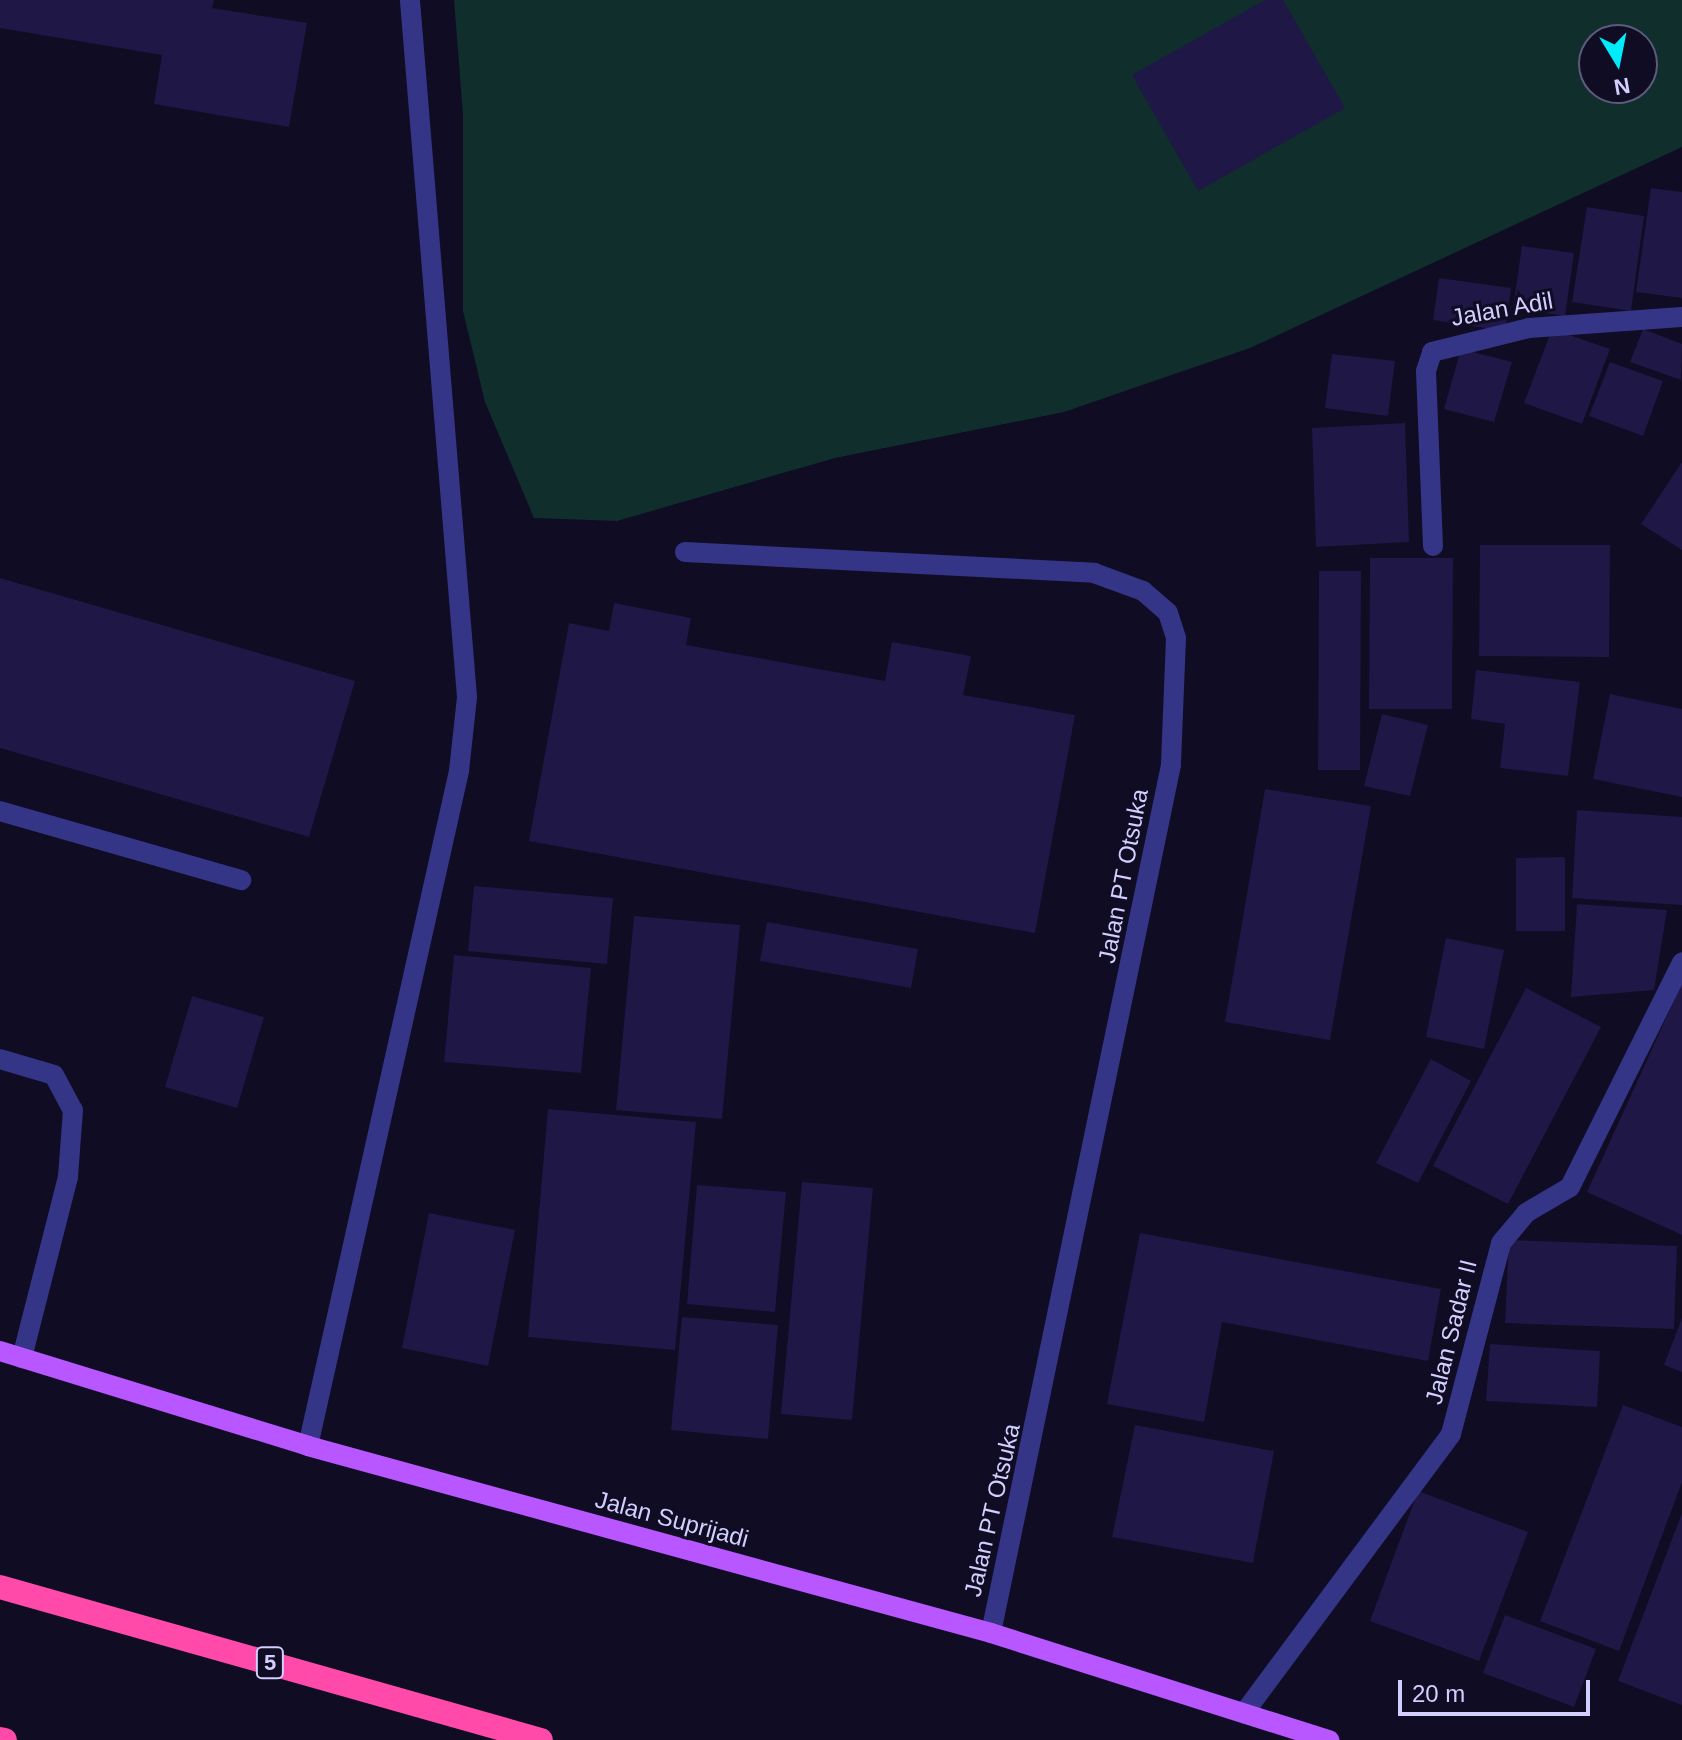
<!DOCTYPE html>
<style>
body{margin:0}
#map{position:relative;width:1682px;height:1740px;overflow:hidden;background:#0f0c24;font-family:Arial,sans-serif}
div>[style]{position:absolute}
.green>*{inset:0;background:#0f2e2c}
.building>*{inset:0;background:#1f1746}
.minor>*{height:20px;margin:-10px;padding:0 10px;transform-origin:10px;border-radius:10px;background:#343586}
.major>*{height:20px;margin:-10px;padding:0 10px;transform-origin:10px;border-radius:10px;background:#b856ff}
.highway>*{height:24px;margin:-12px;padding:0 12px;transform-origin:12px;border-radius:12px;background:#ff4aa9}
span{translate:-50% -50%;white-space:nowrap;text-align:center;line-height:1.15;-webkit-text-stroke:6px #0f0c24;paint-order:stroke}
.shield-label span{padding:2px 6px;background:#0f0c24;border:2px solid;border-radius:6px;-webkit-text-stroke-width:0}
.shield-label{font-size:22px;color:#d2cfff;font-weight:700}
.street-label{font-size:24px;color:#d2cfff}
.north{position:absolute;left:1578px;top:24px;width:80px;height:80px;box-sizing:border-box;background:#0f0c24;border:2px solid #5d5a7c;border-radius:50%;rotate:170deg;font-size:22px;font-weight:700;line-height:32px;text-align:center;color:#d2cfff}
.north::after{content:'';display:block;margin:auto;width:28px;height:36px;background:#00ecfa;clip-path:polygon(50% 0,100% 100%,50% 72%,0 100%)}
.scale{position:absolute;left:1398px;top:1680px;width:192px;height:36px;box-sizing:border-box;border:4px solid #d2cfff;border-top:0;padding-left:10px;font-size:24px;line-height:28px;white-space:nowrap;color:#d2cfff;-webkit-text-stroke:6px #0f0c24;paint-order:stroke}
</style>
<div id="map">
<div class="green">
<i style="clip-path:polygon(evenodd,454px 0,1682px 0,1682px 147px,1250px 348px,1064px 412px,835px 458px,617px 521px,534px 518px,485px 402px,463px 311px,463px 115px,454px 0,1594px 40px,1642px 40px,1642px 88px,1594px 88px,1594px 40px)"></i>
</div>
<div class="building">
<i style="clip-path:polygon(0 0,214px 0,212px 8px,307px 23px,289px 127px,154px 104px,162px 55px,0 28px)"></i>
<i style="clip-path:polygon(1265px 0,1283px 0,1345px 108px,1198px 191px,1132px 75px)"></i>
<i style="clip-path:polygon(1651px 188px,1682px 192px,1682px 298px,1636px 292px)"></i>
<i style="clip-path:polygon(1587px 207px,1644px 216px,1631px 311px,1572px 302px)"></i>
<i style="clip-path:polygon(1522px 246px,1574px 253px,1565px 316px,1513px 308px)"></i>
<i style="clip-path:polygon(1439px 278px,1511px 288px,1505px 331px,1433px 320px)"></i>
<i style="clip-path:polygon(1552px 329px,1610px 349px,1582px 424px,1524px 403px)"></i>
<i style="clip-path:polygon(1643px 329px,1682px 344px,1681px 380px,1630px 362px)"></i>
<i style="clip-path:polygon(1461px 349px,1512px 362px,1494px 422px,1444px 409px)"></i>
<i style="clip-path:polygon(1332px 354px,1395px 361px,1388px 416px,1325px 408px)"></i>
<i style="clip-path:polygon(1610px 362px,1663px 381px,1643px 436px,1589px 416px)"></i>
<i style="clip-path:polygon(1405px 423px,1409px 542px,1316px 547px,1312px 428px)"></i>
<i style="clip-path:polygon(1682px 462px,1682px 550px,1641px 524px)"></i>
<i style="clip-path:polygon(1480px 545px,1610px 545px,1609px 657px,1479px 656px)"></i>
<i style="clip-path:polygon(1370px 558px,1453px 558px,1452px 709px,1369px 709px)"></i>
<i style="clip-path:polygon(1319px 571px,1361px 571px,1360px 770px,1318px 770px)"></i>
<i style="clip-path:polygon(0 578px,355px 681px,309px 837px,0 748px)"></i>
<i style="clip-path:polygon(614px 603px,691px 618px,686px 645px,885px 681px,892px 642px,971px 656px,963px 695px,1075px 715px,1035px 933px,529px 841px,569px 623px,609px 631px)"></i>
<i style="clip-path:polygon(1476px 670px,1580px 682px,1568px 776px,1500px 768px,1505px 724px,1471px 719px)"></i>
<i style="clip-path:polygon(1610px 694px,1682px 709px,1682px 797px,1593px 779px)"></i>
<i style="clip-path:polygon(1382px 714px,1428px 725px,1410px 796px,1364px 786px)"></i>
<i style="clip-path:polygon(1265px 789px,1371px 806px,1330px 1040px,1225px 1022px)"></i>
<i style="clip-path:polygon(1577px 810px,1682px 817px,1682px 905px,1572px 898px)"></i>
<i style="clip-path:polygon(1565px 857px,1565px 931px,1516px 931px,1516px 858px)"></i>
<i style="clip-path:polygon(474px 886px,613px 898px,607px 964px,468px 951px)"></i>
<i style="clip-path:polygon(1577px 904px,1667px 910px,1654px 990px,1571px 997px)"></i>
<i style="clip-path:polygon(634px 916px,740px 925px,722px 1119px,616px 1110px)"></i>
<i style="clip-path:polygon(767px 922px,918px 949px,911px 988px,760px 961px)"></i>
<i style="clip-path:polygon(1446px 938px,1504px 950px,1484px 1049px,1426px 1037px)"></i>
<i style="clip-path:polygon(454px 955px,591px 968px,581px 1073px,444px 1062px)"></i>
<i style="clip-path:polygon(1682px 983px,1682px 1235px,1587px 1192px)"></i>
<i style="clip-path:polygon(1526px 988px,1601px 1027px,1508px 1204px,1433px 1166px)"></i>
<i style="clip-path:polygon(192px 996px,264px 1017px,237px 1108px,165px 1087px)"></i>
<i style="clip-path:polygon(1431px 1059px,1471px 1081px,1418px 1183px,1376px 1163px)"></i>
<i style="clip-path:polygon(548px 1109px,696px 1122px,675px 1350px,528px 1337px)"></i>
<i style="clip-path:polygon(802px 1182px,873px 1188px,852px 1420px,781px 1414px)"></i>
<i style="clip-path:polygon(697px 1185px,786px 1192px,775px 1312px,687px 1304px)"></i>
<i style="clip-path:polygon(429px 1213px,515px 1230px,488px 1366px,402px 1348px)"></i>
<i style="clip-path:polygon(1140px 1233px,1441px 1289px,1428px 1361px,1222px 1322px,1204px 1422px,1107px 1404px)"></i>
<i style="clip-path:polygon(1509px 1240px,1677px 1246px,1674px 1329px,1505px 1323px)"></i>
<i style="clip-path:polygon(682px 1317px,778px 1325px,768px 1439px,671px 1430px)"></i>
<i style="clip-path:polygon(1682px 1318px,1682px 1372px,1664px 1365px)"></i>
<i style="clip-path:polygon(1490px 1344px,1600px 1351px,1597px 1407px,1486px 1401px)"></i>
<i style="clip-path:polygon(1623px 1405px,1682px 1427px,1682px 1482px,1619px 1651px,1540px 1621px)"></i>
<i style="clip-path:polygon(1135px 1425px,1274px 1451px,1253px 1563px,1112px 1537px)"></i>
<i style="clip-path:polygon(1418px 1491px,1528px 1532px,1479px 1661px,1370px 1621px)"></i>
<i style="clip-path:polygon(1682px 1513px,1682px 1705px,1618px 1681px)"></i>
<i style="clip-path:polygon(1505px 1615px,1596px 1649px,1574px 1707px,1483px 1673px)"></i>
</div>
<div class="minor">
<i style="left:1433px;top:546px;width:175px;rotate:-92.3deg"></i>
<i style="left:1426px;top:371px;width:20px;rotate:-72deg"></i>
<i style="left:1432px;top:352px;width:100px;rotate:-13.9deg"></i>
<i style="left:1529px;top:328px;width:153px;rotate:-4.1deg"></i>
<i style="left:685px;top:552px;width:410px;rotate:2.9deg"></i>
<i style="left:1094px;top:573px;width:52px;rotate:20.2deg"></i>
<i style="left:1143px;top:591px;width:33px;rotate:41deg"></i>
<i style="left:1168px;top:613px;width:26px;rotate:72deg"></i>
<i style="left:1176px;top:638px;width:127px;rotate:92.3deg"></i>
<i style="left:1171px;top:765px;width:886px;rotate:101.72deg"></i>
<i style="left:0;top:811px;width:251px;rotate:16deg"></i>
<i style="left:0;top:1059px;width:56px;rotate:16.5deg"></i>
<i style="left:54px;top:1075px;width:40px;rotate:62deg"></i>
<i style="left:73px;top:1110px;width:67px;rotate:94.3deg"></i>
<i style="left:68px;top:1177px;width:187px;rotate:104.3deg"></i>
<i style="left:308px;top:1446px;width:692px;rotate:-77.39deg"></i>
<i style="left:459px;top:771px;width:74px;rotate:-83.8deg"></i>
<i style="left:467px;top:697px;width:699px;rotate:-94.68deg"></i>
<i style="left:1247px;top:1709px;width:342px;rotate:-53.4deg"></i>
<i style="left:1451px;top:1434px;width:197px;rotate:-75.3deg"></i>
<i style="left:1501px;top:1243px;width:39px;rotate:-50deg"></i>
<i style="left:1526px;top:1213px;width:51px;rotate:-30.6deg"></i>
<i style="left:1570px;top:1187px;width:251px;rotate:-63.5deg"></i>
</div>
<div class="major">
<i style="left:0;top:1351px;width:322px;rotate:17.1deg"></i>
<i style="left:308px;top:1446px;width:708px;rotate:15.31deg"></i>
<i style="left:991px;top:1633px;width:355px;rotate:17.6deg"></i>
</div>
<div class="highway">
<i style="left:0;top:1587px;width:562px;rotate:15.79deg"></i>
<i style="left:0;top:1739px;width:5px;rotate:11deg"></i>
</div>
<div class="shield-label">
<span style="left:270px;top:1663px">5</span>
</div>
<div class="street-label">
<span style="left:1502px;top:309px;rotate:-10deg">Jalan Adil</span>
<span style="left:1123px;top:876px;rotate:-79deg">Jalan PT Otsuka</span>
<span style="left:1451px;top:1332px;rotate:-76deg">Jalan Sadar II</span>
<span style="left:992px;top:1510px;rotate:-77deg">Jalan PT Otsuka</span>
<span style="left:672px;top:1519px;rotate:15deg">Jalan Suprijadi</span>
</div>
<div class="north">N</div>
<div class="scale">20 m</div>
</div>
